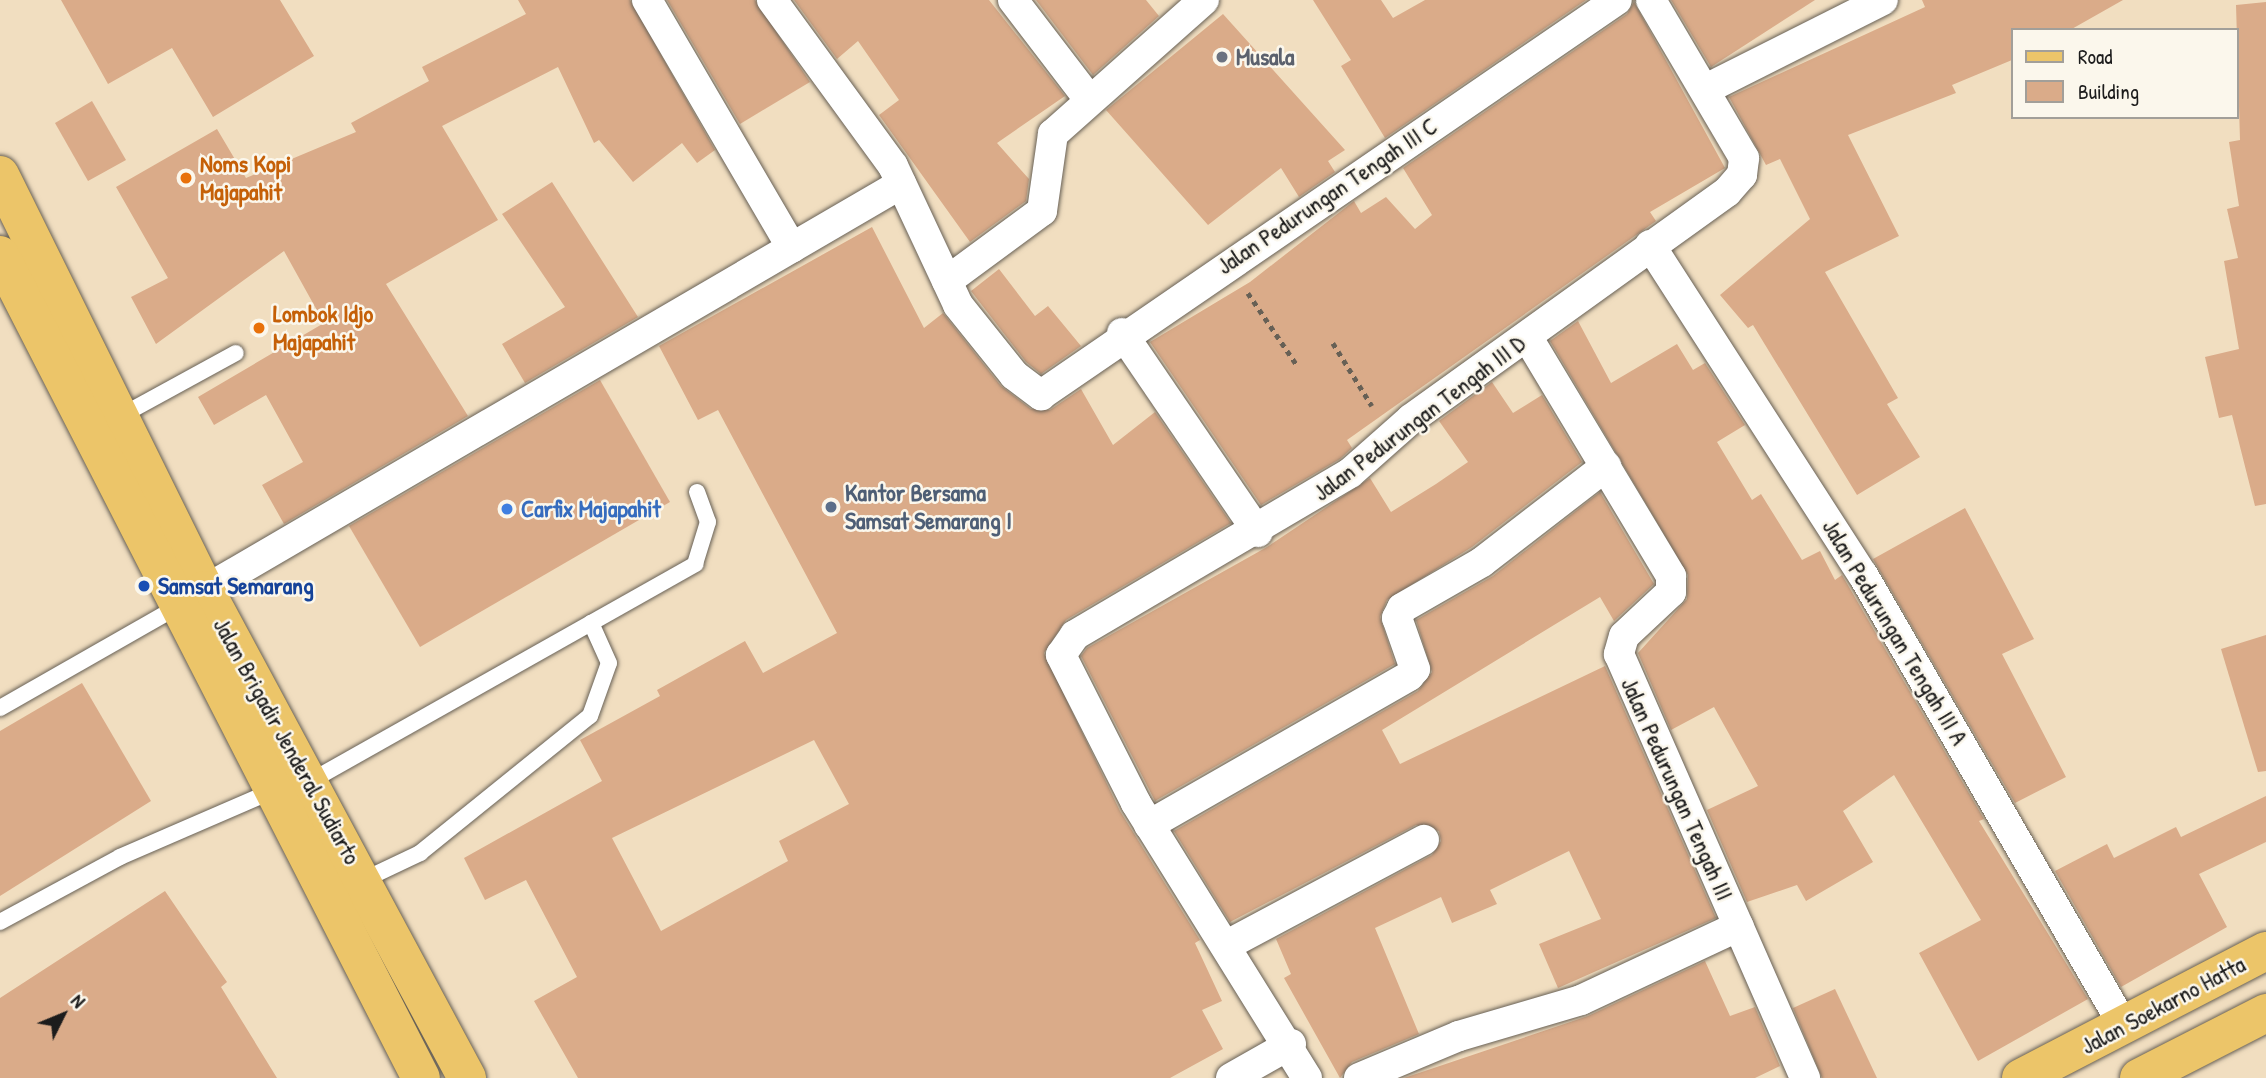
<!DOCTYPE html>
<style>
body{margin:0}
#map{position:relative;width:2266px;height:1078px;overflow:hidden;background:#f1dec0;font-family:"Patrick Hand",sans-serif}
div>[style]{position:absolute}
.building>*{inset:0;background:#daab89}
.path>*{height:4.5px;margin-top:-2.25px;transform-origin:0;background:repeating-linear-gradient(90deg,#676055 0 5px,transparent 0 10px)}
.roads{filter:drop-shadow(0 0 2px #676055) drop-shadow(0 0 2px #676055)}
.lane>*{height:16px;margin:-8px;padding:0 8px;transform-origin:8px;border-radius:8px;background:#fff}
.street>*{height:30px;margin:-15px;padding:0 15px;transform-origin:15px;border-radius:15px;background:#fff}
.primary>*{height:38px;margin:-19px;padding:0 19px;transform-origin:19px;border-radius:19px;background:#ecc569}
.dots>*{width:19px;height:19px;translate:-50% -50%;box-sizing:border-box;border:4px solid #fbf7ec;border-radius:50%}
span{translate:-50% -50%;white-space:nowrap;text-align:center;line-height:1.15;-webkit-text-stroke:5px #fbf7ec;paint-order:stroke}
.worship-label{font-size:24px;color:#5b616d;font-weight:700}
.left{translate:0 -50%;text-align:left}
.food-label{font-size:24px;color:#c56008;font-weight:700}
.street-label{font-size:24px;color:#1c1c1c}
.service-label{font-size:24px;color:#4e5e75;font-weight:700}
.shop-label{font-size:24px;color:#366cbe;font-weight:700}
.transit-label{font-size:24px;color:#164399;font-weight:700}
.legend{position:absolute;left:2011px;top:28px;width:228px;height:91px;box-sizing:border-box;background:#fbf7ec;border:2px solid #a29f99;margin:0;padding:9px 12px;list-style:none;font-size:21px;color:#1c1c1c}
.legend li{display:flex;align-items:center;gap:14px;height:35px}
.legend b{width:35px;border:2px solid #a29f99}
.north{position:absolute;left:28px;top:980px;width:70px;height:70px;-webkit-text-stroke:5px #fbf7ec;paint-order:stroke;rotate:47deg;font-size:19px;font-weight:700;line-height:28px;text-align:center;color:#1c1c1c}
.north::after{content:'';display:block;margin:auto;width:24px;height:32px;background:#1c1c1c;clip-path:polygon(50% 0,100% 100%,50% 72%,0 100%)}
</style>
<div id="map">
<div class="building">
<i style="clip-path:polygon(61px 0,280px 0,314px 56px,213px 117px,172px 48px,108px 84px)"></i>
<i style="clip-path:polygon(518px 0,630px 0,715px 150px,697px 163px,682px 143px,633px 182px,599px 140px,594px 143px,558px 67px,442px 126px,498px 220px,386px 284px,468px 416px,284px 524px,262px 485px,303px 462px,266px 395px,214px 425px,198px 397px,324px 323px,284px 251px,156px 344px,131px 297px,168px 278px,116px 187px,217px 129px,246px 178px,356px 132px,351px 123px,429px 81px,422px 67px,526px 14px)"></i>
<i style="clip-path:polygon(667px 0,755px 0,810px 82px,740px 124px)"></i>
<i style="clip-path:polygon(794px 0,989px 0,1065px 96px,997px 143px,1029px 179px,1026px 201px,970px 242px,879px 115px,899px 100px,858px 41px,837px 59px)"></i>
<i style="clip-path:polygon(1036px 0,1146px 0,1159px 16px,1093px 75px)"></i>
<i style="clip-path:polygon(1313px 0,1381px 0,1393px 18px,1425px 0,1586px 0,1385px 138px,1341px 66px,1351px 60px)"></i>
<i style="clip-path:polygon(1671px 0,1815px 0,1711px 67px)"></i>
<i style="clip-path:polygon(1922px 0,2123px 0,2070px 30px,2012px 30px,2012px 60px,1952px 85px,1956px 93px,1848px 135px,1899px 236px,1825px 272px,1898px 398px,1887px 404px,1920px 457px,1857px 495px,1753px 325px,1748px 328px,1720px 295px,1810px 219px,1780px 159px,1766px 165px,1729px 97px,1925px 7px)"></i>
<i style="clip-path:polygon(1634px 2px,1725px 168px,1650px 212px,1656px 221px,1347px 440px,1352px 448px,1340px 459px,1261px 505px,1150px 342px,1250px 282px,1354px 201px,1361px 213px,1386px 197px,1415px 229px,1432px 215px,1403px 168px,1627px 14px)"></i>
<i style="clip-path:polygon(2266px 2px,2266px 504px,2255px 506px,2232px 415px,2219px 418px,2205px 357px,2239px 349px,2224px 261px,2238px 258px,2227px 209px,2239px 206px,2229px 142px,2240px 140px,2236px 5px)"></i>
<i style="clip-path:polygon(1223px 14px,1345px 150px,1328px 161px,1335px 172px,1299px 197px,1281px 168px,1208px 225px,1106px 110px)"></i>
<i style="clip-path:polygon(92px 101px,126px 160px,88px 181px,55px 123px)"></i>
<i style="clip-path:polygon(552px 182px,638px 317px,525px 383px,502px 344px,565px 307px,502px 214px)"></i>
<i style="clip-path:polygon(evenodd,872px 227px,924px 328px,943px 313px,1001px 386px,1031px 409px,1050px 410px,1081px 389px,1113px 445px,1155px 412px,1231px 523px,1066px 620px,1044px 653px,1120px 811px,1200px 940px,1195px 943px,1222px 1001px,1202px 1010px,1223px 1049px,1170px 1078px,578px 1078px,534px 1001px,577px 977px,526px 880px,485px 900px,464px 858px,602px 781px,580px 740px,660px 696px,657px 690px,745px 641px,763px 673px,837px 633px,718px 410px,698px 420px,659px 346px,872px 227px,814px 740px,849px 804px,779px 841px,788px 861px,661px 931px,612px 838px,814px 740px)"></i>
<i style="clip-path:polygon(999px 269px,1035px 316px,1048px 306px,1081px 346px,1041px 374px,1026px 362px,971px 291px)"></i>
<i style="clip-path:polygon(1578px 321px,1611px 383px,1677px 344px,1693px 370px,1705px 363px,1745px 425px,1717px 442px,1752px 500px,1761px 494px,1802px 560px,1820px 551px,1835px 580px,1842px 575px,1984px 819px,1979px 821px,2088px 999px,1978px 1061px,1919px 953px,1981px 920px,1894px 775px,1843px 811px,1873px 862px,1806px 901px,1797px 885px,1747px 902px,1707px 810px,1758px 786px,1714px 707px,1671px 730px,1638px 653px,1687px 599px,1688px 575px,1550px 341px)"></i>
<i style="clip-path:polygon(600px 380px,670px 502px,420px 647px,349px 526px)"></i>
<i style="clip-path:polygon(1492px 382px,1513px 413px,1542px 395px,1582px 462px,1472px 547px,1387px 600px,1380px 617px,1395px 664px,1155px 801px,1081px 656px,1087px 648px,1267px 547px,1370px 478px,1391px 512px,1436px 484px,1468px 462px,1439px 421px)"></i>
<i style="clip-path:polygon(1600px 492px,1654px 584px,1614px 621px,1600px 597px,1382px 730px,1400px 764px,1605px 666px,1716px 918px,1558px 988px,1539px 944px,1601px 919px,1569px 851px,1490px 890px,1497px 904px,1452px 923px,1441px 897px,1375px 928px,1419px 1034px,1352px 1062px,1340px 1078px,1284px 978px,1291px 974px,1276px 939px,1432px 855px,1441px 841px,1439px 831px,1416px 825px,1230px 922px,1174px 831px,1418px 691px,1432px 672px,1416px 620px,1493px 576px)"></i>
<i style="clip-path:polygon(1965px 508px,2034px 639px,2002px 654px,2066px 777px,2015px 803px,1873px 559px)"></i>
<i style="clip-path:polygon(2266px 635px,2266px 771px,2258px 772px,2221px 649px)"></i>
<i style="clip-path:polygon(82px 683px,151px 801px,0 896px,0 731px)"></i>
<i style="clip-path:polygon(2266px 796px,2266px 842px,2199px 874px,2227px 927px,2121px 987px,2055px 871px,2107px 844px,2114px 858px,2176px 827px,2181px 837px)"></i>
<i style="clip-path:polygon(165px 891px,227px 982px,221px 987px,277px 1078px,0 1078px,0 998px)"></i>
<i style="clip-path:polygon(1705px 961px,1730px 1016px,1755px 1007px,1780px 1066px,1755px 1078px,1404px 1078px,1588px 1016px)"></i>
<i style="clip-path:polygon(1835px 989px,1877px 1078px,1822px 1078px,1793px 1008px)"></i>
</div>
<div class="path">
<i style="left:1248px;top:293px;width:87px;rotate:55.8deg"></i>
<i style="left:1333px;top:343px;width:74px;rotate:58.2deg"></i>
</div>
<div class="roads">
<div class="lane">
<i style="left:119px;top:417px;width:133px;rotate:-28.7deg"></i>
<i style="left:0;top:708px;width:206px;rotate:-29.7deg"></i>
<i style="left:307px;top:783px;width:446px;rotate:-29.4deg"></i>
<i style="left:695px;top:564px;width:44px;rotate:-72.8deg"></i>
<i style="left:708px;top:522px;width:32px;rotate:-110deg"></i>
<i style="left:359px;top:882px;width:68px;rotate:-25.4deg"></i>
<i style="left:420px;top:853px;width:218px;rotate:-38.9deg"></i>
<i style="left:590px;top:716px;width:56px;rotate:-70.3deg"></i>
<i style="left:609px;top:663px;width:44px;rotate:-114.2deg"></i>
<i style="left:0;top:922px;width:136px;rotate:-28.4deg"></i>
<i style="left:120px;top:857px;width:169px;rotate:-23.4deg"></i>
</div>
<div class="street">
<i style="left:647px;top:0;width:287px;rotate:59.7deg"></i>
<i style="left:772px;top:0;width:205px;rotate:53.9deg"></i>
<i style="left:893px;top:166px;width:153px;rotate:64.9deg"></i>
<i style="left:958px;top:305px;width:90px;rotate:51.3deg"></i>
<i style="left:1014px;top:375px;width:34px;rotate:37deg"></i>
<i style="left:1041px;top:395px;width:698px;rotate:-34.44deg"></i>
<i style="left:1013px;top:0;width:123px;rotate:52.6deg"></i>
<i style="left:1706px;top:89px;width:198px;rotate:-26.7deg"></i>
<i style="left:1650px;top:245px;width:393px;rotate:57.2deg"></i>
<i style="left:1863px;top:575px;width:523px;rotate:59.96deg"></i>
<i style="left:947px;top:281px;width:118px;rotate:-36.4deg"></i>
<i style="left:1042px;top:211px;width:78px;rotate:-81.9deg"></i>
<i style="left:1053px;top:134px;width:202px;rotate:-41.6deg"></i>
<i style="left:1122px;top:333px;width:241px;rotate:55.7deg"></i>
<i style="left:1528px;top:338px;width:278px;rotate:59deg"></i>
<i style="left:1671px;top:576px;width:16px;rotate:90deg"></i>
<i style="left:1671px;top:592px;width:64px;rotate:136.9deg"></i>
<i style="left:1624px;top:636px;width:19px;rotate:106deg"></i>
<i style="left:1619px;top:654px;width:463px;rotate:66.3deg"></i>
<i style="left:205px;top:590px;width:806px;rotate:-30.26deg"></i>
<i style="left:1149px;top:825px;width:300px;rotate:-29.8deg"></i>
<i style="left:1409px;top:676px;width:9px;rotate:-49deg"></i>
<i style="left:1415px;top:669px;width:54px;rotate:-109.4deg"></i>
<i style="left:1397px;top:618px;width:11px;rotate:-63deg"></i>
<i style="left:1402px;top:608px;width:92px;rotate:-29.9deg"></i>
<i style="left:1482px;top:562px;width:157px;rotate:-37.7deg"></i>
<i style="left:1229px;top:944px;width:221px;rotate:-28.1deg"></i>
<i style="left:1231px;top:1078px;width:69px;rotate:-29.5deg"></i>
<i style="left:1307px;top:1078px;width:324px;rotate:-121.9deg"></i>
<i style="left:1136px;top:803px;width:166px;rotate:-116.9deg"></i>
<i style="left:1061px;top:655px;width:24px;rotate:-55deg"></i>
<i style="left:1075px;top:635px;width:319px;rotate:-30.5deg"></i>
<i style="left:1350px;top:473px;width:81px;rotate:-41.5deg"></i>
<i style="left:1411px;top:419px;width:389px;rotate:-35.7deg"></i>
<i style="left:1727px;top:192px;width:23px;rotate:-49deg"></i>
<i style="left:1742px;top:175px;width:17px;rotate:-83deg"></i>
<i style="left:1744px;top:158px;width:183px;rotate:-120.5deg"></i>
<i style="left:1359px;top:1078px;width:108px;rotate:-22.8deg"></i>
<i style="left:1459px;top:1036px;width:127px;rotate:-16.4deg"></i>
<i style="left:1581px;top:1000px;width:174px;rotate:-25.1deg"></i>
</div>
<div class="primary">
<i style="left:0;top:175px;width:463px;rotate:63.7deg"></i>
<i style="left:205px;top:590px;width:554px;rotate:61.77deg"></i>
<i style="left:0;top:255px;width:924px;rotate:62.91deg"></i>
<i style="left:2021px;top:1078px;width:276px;rotate:-27.4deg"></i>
<i style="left:2139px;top:1078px;width:143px;rotate:-27.1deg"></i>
</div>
</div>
<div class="dots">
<i style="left:1222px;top:57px;background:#6b7280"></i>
<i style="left:186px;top:178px;background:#e8710a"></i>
<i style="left:259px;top:328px;background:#e8710a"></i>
<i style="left:831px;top:507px;background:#5c6f8a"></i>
<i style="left:507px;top:509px;background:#3f7fe0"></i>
<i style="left:144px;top:586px;background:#1a4fb4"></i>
</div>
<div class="worship-label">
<span class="left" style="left:1236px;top:57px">Musala</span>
</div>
<div class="food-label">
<span class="left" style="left:200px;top:178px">Noms Kopi<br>Majapahit</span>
<span class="left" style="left:273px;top:328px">Lombok Idjo<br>Majapahit</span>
</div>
<div class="street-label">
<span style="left:1327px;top:196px;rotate:-34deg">Jalan Pedurungan Tengah III C</span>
<span style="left:1419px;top:418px;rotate:-37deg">Jalan Pedurungan Tengah III D</span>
<span style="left:1895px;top:632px;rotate:59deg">Jalan Pedurungan Tengah III A</span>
<span style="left:287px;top:741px;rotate:61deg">Jalan Brigadir Jenderal Sudiarto</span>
<span style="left:1677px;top:789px;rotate:66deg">Jalan Pedurungan Tengah III</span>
<span style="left:2163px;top:1005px;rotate:-28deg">Jalan Soekarno Hatta</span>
</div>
<div class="service-label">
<span class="left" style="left:845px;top:507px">Kantor Bersama<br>Samsat Semarang I</span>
</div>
<div class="shop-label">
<span class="left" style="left:521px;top:509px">Carfix Majapahit</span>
</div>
<div class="transit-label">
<span class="left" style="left:158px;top:586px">Samsat Semarang</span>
</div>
<ul class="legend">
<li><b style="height:9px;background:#ecc569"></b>Road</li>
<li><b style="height:19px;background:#daab89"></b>Building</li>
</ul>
<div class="north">N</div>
</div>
